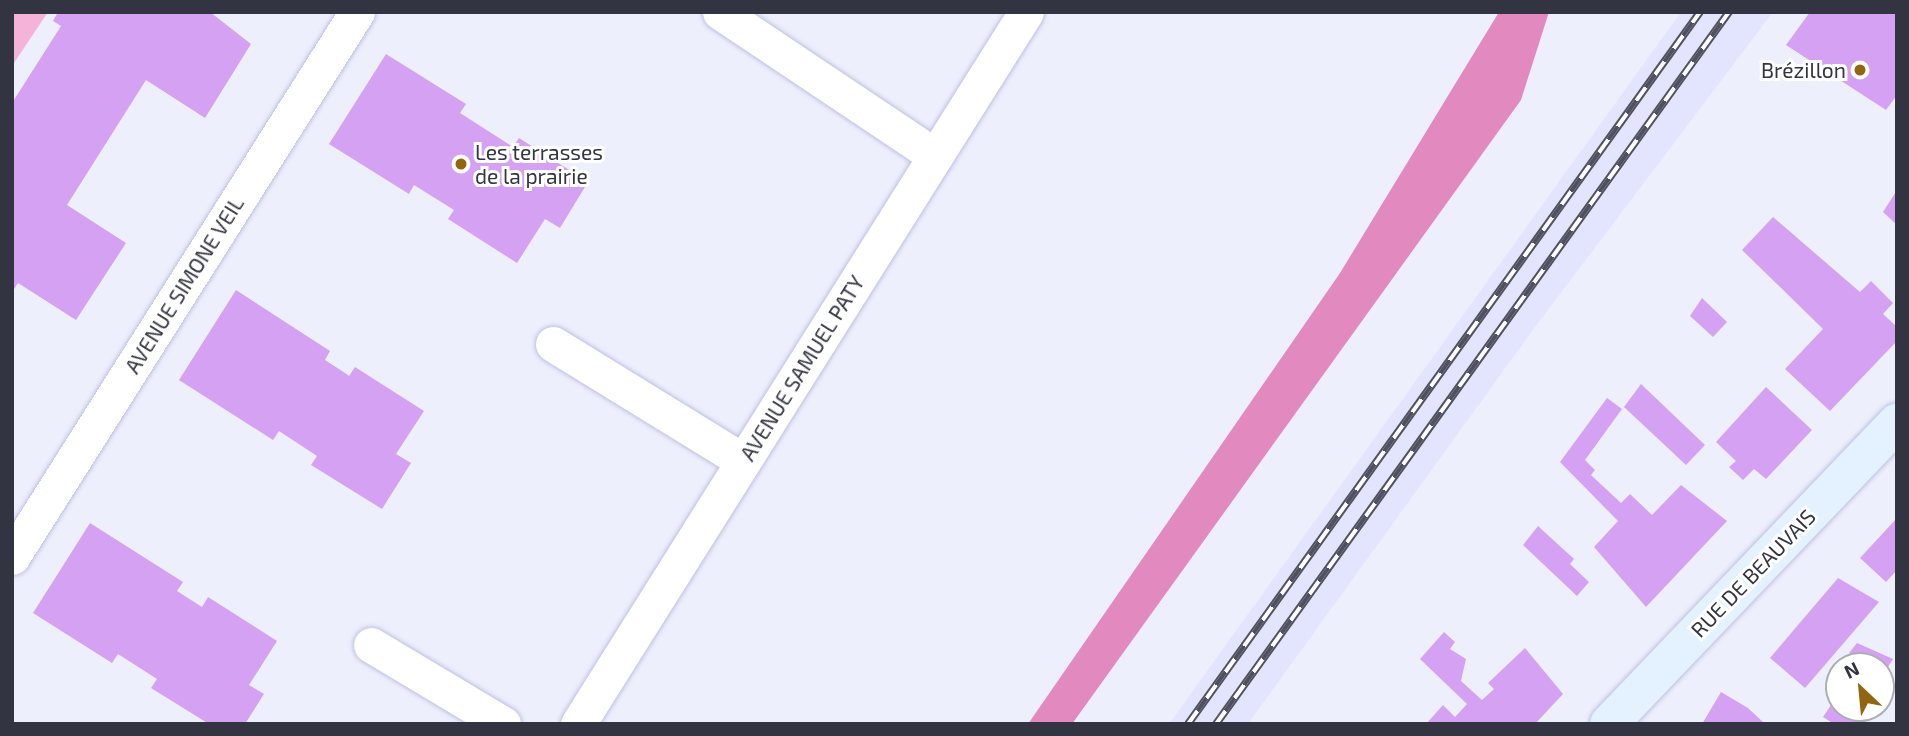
<!DOCTYPE html>
<meta charset="utf-8">
<style>
body{margin:0}
#map{position:relative;width:1909px;height:736px;overflow:hidden;background:#eeeffd;font-family:"Exo 2",sans-serif}
div>[style]{position:absolute}
.built>*{inset:0;background:#e2e5fd}
.green>*{inset:0;background:#f6b3da}
.forest>*{inset:0;background:#e28abf}
.building>*{inset:0;background:#d5a1f2}
.roads{filter:drop-shadow(0 0 2px #bec1e1) drop-shadow(0 0 2px #bec1e1)}
.minor>*{height:35px;margin:-17.5px;padding:0 17.5px;transform-origin:17.5px;border-radius:17.5px;background:#fff}
.secondary>*{height:38px;margin:-19px;padding:0 19px;transform-origin:19px;border-radius:19px;background:#e4f1ff}
.rail>*{height:8px;margin-top:-4px;transform-origin:0;background:repeating-linear-gradient(90deg,#fff 0 16px,#50515f 0 32px);box-sizing:border-box;border-block:2px solid #50515f}
.dots>*{width:19px;height:19px;translate:-50% -50%;box-sizing:border-box;border:4px solid #fff;border-radius:50%}
span{translate:-50% -50%;white-space:nowrap;text-align:center;line-height:1.15;-webkit-text-stroke:6px #fff;paint-order:stroke}
.poi-label{font-size:21px;color:#333441}
.right{translate:-100% -50%;text-align:right}
.left{translate:0 -50%;text-align:left}
.street-label{font-size:21px;color:#333441}
.frame{position:absolute;inset:0;border:14px solid #333441;pointer-events:none}
.north{position:absolute;left:1825px;top:652px;width:70px;height:70px;box-sizing:border-box;background:#fff;border:2px solid #adaeb3;border-radius:50%;rotate:334deg;font-size:19px;font-weight:700;line-height:28px;text-align:center;color:#333441}
.north::after{content:'';display:block;margin:auto;width:24px;height:32px;background:#926611;clip-path:polygon(50% 0,100% 100%,50% 72%,0 100%)}
</style>
<div id="map">
<div class="built">
<i style="clip-path:polygon(1681px 12px,1773px 12px,1532px 331px,1248px 724px,1169px 724px)"></i>
</div>
<div class="green">
<i style="clip-path:polygon(12px 12px,48px 12px,12px 66px)"></i>
</div>
<div class="forest">
<i style="clip-path:polygon(1499px 12px,1549px 12px,1521px 100px,1072px 724px,1028px 724px,1340px 273px)"></i>
</div>
<div class="building">
<i style="clip-path:polygon(58px 12px,210px 12px,251px 44px,205px 118px,146px 80px,67px 205px,126px 243px,76px 320px,18px 283px,12px 292px,12px 103px,61px 26px,53px 21px)"></i>
<i style="clip-path:polygon(1810px 12px,1897px 12px,1897px 95px,1886px 110px,1786px 45px)"></i>
<i style="clip-path:polygon(386px 54px,466px 104px,460px 113px,513px 147px,519px 138px,588px 182px,560px 228px,545px 219px,517px 263px,448px 219px,454px 210px,414px 185px,409px 194px,329px 144px)"></i>
<i style="clip-path:polygon(1897px 190px,1897px 225px,1883px 212px)"></i>
<i style="clip-path:polygon(1773px 217px,1860px 292px,1871px 281px,1893px 303px,1883px 314px,1897px 327px,1897px 341px,1830px 411px,1785px 369px,1823px 329px,1742px 250px)"></i>
<i style="clip-path:polygon(236px 290px,330px 351px,325px 360px,345px 373px,349px 376px,355px 367px,424px 411px,396px 454px,411px 463px,382px 509px,311px 465px,317px 456px,279px 431px,273px 440px,179px 380px)"></i>
<i style="clip-path:polygon(1702px 298px,1727px 322px,1713px 337px,1690px 316px)"></i>
<i style="clip-path:polygon(1641px 384px,1705px 445px,1686px 465px,1624px 407px)"></i>
<i style="clip-path:polygon(1766px 387px,1812px 430px,1766px 479px,1754px 469px,1743px 480px,1729px 467px,1736px 461px,1716px 442px)"></i>
<i style="clip-path:polygon(1607px 398px,1622px 409px,1585px 460px,1595px 470px,1591px 475px,1621px 503px,1630px 494px,1652px 515px,1681px 485px,1727px 521px,1646px 607px,1594px 547px,1618px 521px,1560px 462px)"></i>
<i style="clip-path:polygon(1897px 518px,1897px 570px,1886px 582px,1860px 558px)"></i>
<i style="clip-path:polygon(90px 523px,183px 582px,177px 591px,202px 607px,208px 597px,277px 641px,249px 685px,264px 694px,245px 724px,209px 724px,151px 688px,157px 679px,118px 654px,112px 663px,33px 613px)"></i>
<i style="clip-path:polygon(1538px 526px,1574px 559px,1570px 564px,1589px 582px,1577px 596px,1523px 545px)"></i>
<i style="clip-path:polygon(1838px 578px,1879px 602px,1805px 688px,1770px 658px)"></i>
<i style="clip-path:polygon(1444px 632px,1455px 642px,1450px 649px,1466px 659px,1461px 681px,1482px 700px,1494px 689px,1488px 683px,1525px 648px,1563px 694px,1535px 724px,1426px 724px,1443px 705px,1455px 717px,1467px 704px,1420px 659px)"></i>
<i style="clip-path:polygon(1857px 643px,1893px 659px,1881px 678px,1881px 666px,1863px 666px,1849px 653px)"></i>
<i style="clip-path:polygon(1721px 692px,1748px 708px,1765px 724px,1702px 724px)"></i>
<i style="clip-path:polygon(1833px 702px,1839px 708px,1870px 724px,1834px 724px,1823px 717px)"></i>
</div>
<div class="roads">
<div class="minor">
<i style="left:720px;top:12px;width:259px;rotate:33.8deg"></i>
<i style="left:553px;top:344px;width:223px;rotate:31.6deg"></i>
<i style="left:12px;top:557px;width:645px;rotate:-57.67deg"></i>
<i style="left:371px;top:645px;width:154px;rotate:30.9deg"></i>
<i style="left:578px;top:724px;width:841px;rotate:-57.82deg"></i>
</div>
<div class="secondary">
<i style="left:1609px;top:724px;width:417px;rotate:-46.3deg"></i>
</div>
</div>
<div class="rail">
<i style="left:1188px;top:724px;width:877px;rotate:-54.28deg"></i>
<i style="left:1216px;top:724px;width:878px;rotate:-54.23deg"></i>
</div>
<div class="dots">
<i style="left:1860px;top:70px;background:#926611"></i>
<i style="left:461px;top:164px;background:#926611"></i>
</div>
<div class="poi-label">
<span class="right" style="left:1846px;top:70px">Brézillon</span>
<span class="left" style="left:475px;top:164px">Les terrasses<br>de la prairie</span>
</div>
<div class="street-label">
<span style="left:184px;top:285px;rotate:-58deg">AVENUE SIMONE VEIL</span>
<span style="left:802px;top:368px;rotate:-58deg">AVENUE SAMUEL PATY</span>
<span style="left:1753px;top:573px;rotate:-46deg">RUE DE BEAUVAIS</span>
</div>
<div class="frame"></div>
<div class="north">N</div>
</div>
